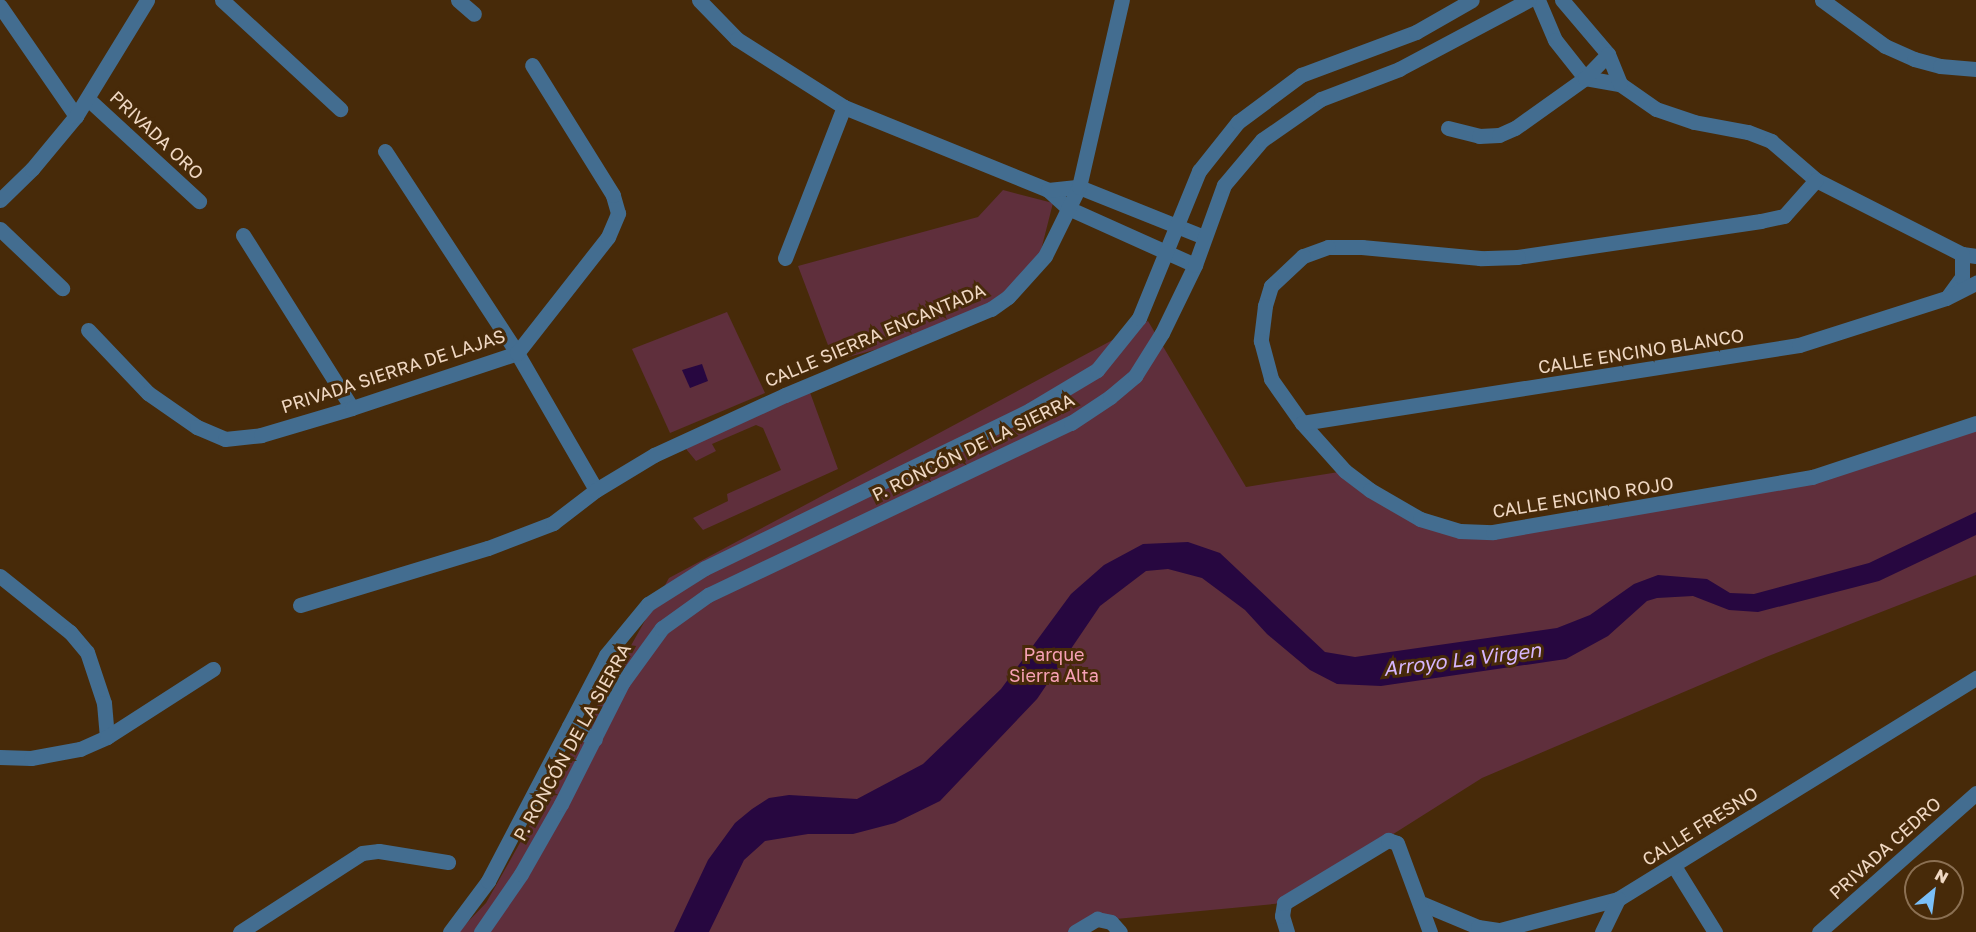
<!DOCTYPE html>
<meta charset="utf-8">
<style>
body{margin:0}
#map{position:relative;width:1976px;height:932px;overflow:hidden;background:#472a09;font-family:"Golos Text",sans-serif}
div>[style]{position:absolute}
.green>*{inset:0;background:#5f2f3c}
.water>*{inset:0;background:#270740}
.minor>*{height:15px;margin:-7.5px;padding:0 7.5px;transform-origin:7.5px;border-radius:7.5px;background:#436d90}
.tertiary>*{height:15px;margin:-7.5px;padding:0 7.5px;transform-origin:7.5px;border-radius:7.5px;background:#436d90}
span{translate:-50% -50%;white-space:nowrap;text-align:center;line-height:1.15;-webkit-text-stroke:6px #472a09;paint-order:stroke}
.street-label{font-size:18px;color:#f0d8c3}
.park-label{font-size:18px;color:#f7a1b5}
.water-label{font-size:20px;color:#d6b6fe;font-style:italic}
.north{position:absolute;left:1904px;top:860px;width:60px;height:60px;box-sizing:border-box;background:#472a09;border:2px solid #8b7053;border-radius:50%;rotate:29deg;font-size:16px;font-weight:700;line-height:24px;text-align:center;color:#f0d8c3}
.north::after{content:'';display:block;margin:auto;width:21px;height:27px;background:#7abff8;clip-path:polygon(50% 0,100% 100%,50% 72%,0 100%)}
</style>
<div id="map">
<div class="green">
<i style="clip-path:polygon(1003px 190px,1053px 203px,1039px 258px,1000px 298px,907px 341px,834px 361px,798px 266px,978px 217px)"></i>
<i style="clip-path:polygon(727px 312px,765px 393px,670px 433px,632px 349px)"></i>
<i style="clip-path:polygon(1148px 321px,1246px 487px,1345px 471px,1393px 505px,1460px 531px,1812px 477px,1976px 423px,1976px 575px,1766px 657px,1482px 778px,1284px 903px,1105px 920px,1086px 932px,458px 932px,486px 903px,669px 578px)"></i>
<i style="clip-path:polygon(808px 387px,838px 469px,703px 530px,693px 518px,728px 501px,727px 494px,781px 470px,763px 428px,756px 425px,712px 444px,716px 451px,696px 461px,682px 444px)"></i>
</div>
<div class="water">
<i style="clip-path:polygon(702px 364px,708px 381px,690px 388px,682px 370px)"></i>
<i style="clip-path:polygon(1976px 512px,1976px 535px,1879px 581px,1758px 612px,1729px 610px,1693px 596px,1657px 598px,1647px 601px,1608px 636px,1566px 659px,1381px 686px,1337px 684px,1310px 670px,1267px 634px,1245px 610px,1202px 578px,1168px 569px,1146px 571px,1100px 606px,1037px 699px,940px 801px,895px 823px,853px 834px,808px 834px,765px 841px,744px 860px,709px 932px,674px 932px,708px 860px,735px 823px,752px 809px,769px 798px,789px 795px,857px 799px,923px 764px,1001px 689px,1071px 594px,1104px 565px,1143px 544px,1188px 542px,1220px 553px,1325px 652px,1355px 657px,1557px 628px,1590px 615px,1634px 584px,1658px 575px,1707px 579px,1730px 593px,1754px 594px,1869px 563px)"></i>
</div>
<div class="minor">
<i style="left:222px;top:0;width:161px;rotate:42.7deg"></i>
<i style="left:458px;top:0;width:21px;rotate:41deg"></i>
<i style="left:699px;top:0;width:54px;rotate:45.7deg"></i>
<i style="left:737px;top:39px;width:127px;rotate:32.4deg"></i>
<i style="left:844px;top:107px;width:220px;rotate:22.1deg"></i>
<i style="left:1048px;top:190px;width:27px;rotate:42deg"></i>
<i style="left:1068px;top:208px;width:139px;rotate:24.2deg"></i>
<i style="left:1538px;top:0;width:43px;rotate:67deg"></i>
<i style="left:1555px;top:40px;width:48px;rotate:51.7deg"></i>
<i style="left:1585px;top:78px;width:36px;rotate:10deg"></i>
<i style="left:1620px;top:84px;width:44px;rotate:34.8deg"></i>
<i style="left:1656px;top:109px;width:40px;rotate:18.9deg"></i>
<i style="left:1694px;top:122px;width:55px;rotate:10.5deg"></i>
<i style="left:1748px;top:132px;width:25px;rotate:21deg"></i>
<i style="left:1771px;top:141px;width:60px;rotate:40.9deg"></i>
<i style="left:1816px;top:180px;width:164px;rotate:26.9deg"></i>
<i style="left:1962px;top:254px;width:14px;rotate:8deg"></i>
<i style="left:1562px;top:0;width:71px;rotate:49.6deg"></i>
<i style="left:1608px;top:54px;width:32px;rotate:68deg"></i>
<i style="left:1822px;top:0;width:78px;rotate:36.1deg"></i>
<i style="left:1885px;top:46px;width:32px;rotate:24deg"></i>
<i style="left:1914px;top:59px;width:27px;rotate:15deg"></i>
<i style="left:1940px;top:66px;width:36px;rotate:5deg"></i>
<i style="left:0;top:6px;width:134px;rotate:55.4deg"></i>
<i style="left:88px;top:99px;width:151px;rotate:42.6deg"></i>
<i style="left:1448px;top:128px;width:32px;rotate:14deg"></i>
<i style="left:1479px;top:136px;width:20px;rotate:-3deg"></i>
<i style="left:1499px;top:135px;width:17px;rotate:-24deg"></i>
<i style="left:1515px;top:128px;width:86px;rotate:-35.5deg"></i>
<i style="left:1585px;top:78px;width:33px;rotate:-46deg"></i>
<i style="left:385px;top:151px;width:241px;rotate:56.8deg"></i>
<i style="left:517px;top:353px;width:158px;rotate:60deg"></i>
<i style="left:1816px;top:180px;width:48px;rotate:131.6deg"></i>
<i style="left:1784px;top:216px;width:24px;rotate:168deg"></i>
<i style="left:1761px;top:221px;width:246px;rotate:171.6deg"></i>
<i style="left:1518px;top:257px;width:38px;rotate:178deg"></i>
<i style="left:1480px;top:258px;width:119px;rotate:-174.7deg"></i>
<i style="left:1362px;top:247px;width:34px;rotate:180deg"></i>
<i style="left:1328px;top:247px;width:27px;rotate:160deg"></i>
<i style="left:1303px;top:256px;width:44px;rotate:136.8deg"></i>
<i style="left:1271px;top:286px;width:21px;rotate:107deg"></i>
<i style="left:1265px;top:306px;width:35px;rotate:97deg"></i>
<i style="left:1261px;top:341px;width:39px;rotate:75deg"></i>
<i style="left:1271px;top:379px;width:54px;rotate:54.8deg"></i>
<i style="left:1302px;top:423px;width:64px;rotate:48.1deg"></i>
<i style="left:1345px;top:471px;width:31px;rotate:37deg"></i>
<i style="left:1370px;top:490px;width:58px;rotate:30.1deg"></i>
<i style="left:1420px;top:519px;width:42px;rotate:16.7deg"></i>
<i style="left:1460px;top:531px;width:33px;rotate:2deg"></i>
<i style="left:1493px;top:532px;width:324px;rotate:-9.8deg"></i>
<i style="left:1812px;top:477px;width:173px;rotate:-18.2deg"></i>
<i style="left:1048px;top:190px;width:31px;rotate:-6deg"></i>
<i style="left:1079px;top:187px;width:135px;rotate:21.8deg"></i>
<i style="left:0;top:200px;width:45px;rotate:-44.1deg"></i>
<i style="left:32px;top:169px;width:69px;rotate:-50.3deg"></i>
<i style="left:76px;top:116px;width:136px;rotate:-58.5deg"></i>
<i style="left:0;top:229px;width:86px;rotate:43.6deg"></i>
<i style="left:243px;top:235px;width:204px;rotate:57.8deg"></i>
<i style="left:785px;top:258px;width:162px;rotate:-68.7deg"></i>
<i style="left:1949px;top:295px;width:22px;rotate:-54deg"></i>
<i style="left:1962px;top:277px;width:23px;rotate:-90deg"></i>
<i style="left:88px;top:330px;width:87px;rotate:46.4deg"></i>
<i style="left:148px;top:393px;width:60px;rotate:34.8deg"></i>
<i style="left:197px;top:427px;width:30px;rotate:23deg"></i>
<i style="left:225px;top:439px;width:36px;rotate:-6deg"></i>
<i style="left:261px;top:435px;width:95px;rotate:-16.5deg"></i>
<i style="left:352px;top:408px;width:174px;rotate:-18.4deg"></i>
<i style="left:517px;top:353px;width:147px;rotate:-51.9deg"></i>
<i style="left:608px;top:237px;width:26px;rotate:-67deg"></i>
<i style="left:618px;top:213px;width:19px;rotate:-106deg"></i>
<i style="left:613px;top:195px;width:153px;rotate:-121.9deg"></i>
<i style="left:1302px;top:423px;width:503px;rotate:-8.92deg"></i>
<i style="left:1799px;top:345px;width:154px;rotate:-17.7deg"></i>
<i style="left:1946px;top:298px;width:34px;rotate:-27deg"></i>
<i style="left:0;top:576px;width:90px;rotate:38.7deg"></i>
<i style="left:70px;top:632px;width:26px;rotate:50deg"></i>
<i style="left:87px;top:652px;width:54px;rotate:71.6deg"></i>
<i style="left:104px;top:703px;width:34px;rotate:85deg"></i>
<i style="left:300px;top:605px;width:196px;rotate:-16.9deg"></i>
<i style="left:488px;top:548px;width:70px;rotate:-21deg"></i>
<i style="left:553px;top:523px;width:54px;rotate:-37.5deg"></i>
<i style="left:596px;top:490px;width:68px;rotate:-31.1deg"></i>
<i style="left:654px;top:455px;width:144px;rotate:-24.6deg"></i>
<i style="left:785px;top:395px;width:223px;rotate:-22.7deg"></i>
<i style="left:991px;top:309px;width:21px;rotate:-35deg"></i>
<i style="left:1008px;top:297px;width:55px;rotate:-47.9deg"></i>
<i style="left:1045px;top:256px;width:77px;rotate:-63.8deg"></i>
<i style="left:1079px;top:187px;width:192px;rotate:-77.1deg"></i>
<i style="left:0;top:757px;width:31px;rotate:2deg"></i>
<i style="left:31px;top:758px;width:50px;rotate:-10.4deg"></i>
<i style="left:80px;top:749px;width:30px;rotate:-24deg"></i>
<i style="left:107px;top:737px;width:126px;rotate:-32.7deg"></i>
<i style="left:1674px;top:866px;width:78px;rotate:58.2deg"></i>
<i style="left:1423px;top:904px;width:60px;rotate:22.7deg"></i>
<i style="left:1478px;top:927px;width:22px;rotate:8deg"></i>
<i style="left:1500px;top:930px;width:122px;rotate:-14.7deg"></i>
<i style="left:1618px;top:899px;width:421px;rotate:-31.7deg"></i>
<i style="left:240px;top:932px;width:145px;rotate:-32.9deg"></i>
<i style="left:362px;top:853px;width:17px;rotate:-7deg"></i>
<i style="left:379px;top:851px;width:70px;rotate:9.1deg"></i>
<i style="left:1075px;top:932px;width:26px;rotate:-31deg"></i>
<i style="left:1097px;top:919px;width:14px;rotate:12deg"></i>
<i style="left:1111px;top:922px;width:13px;rotate:48deg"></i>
<i style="left:1287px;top:932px;width:17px;rotate:-107deg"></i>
<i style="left:1282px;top:916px;width:13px;rotate:-81deg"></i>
<i style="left:1284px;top:903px;width:122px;rotate:-31.2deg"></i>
<i style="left:1388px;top:840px;width:9px;rotate:18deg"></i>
<i style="left:1397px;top:843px;width:95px;rotate:69.7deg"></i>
<i style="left:1602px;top:932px;width:37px;rotate:-64deg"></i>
<i style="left:1819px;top:932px;width:210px;rotate:-41.5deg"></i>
</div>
<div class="tertiary">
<i style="left:569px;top:726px;width:29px;rotate:27deg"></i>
<i style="left:450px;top:932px;width:64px;rotate:-53.3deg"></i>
<i style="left:488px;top:881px;width:255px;rotate:-62.4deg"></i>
<i style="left:606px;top:655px;width:66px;rotate:-50.5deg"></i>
<i style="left:648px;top:604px;width:67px;rotate:-32.3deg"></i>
<i style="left:705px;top:568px;width:361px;rotate:-25.9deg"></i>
<i style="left:1030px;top:410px;width:78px;rotate:-30.8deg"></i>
<i style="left:1097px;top:370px;width:67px;rotate:-51.1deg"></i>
<i style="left:1139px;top:318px;width:159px;rotate:-67.8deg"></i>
<i style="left:1199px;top:171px;width:63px;rotate:-51.5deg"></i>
<i style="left:1238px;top:122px;width:79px;rotate:-36.7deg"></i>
<i style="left:1301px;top:75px;width:123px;rotate:-20.5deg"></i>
<i style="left:1416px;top:32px;width:64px;rotate:-29.7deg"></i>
<i style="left:481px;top:932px;width:70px;rotate:-55.4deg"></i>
<i style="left:521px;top:874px;width:81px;rotate:-60.3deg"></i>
<i style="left:561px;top:804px;width:136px;rotate:-63.2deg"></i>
<i style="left:622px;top:683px;width:68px;rotate:-54deg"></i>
<i style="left:662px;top:628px;width:57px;rotate:-35.7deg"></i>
<i style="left:708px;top:595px;width:402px;rotate:-25.4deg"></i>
<i style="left:1071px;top:423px;width:47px;rotate:-33.7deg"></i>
<i style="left:1110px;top:397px;width:33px;rotate:-40deg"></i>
<i style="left:1135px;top:376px;width:51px;rotate:-57.9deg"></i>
<i style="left:1162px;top:333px;width:76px;rotate:-64.1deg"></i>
<i style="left:1195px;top:265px;width:85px;rotate:-70.1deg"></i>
<i style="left:1224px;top:185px;width:59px;rotate:-49.8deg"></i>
<i style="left:1262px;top:140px;width:72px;rotate:-34.8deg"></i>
<i style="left:1321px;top:99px;width:84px;rotate:-21deg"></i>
<i style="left:1399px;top:69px;width:147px;rotate:-28deg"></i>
</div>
<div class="street-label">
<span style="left:157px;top:135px;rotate:43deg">PRIVADA ORO</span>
<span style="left:875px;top:335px;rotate:-23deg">CALLE SIERRA ENCANTADA</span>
<span style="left:1641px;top:351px;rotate:-9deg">CALLE ENCINO BLANCO</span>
<span style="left:393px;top:371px;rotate:-18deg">PRIVADA SIERRA DE LAJAS</span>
<span style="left:973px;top:447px;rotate:-26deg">P. RONCÓN DE LA SIERRA</span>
<span style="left:1583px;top:497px;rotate:-9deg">CALLE ENCINO ROJO</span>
<span style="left:572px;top:742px;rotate:-61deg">P. RONCÓN DE LA SIERRA</span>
<span style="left:1700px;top:826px;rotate:-32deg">CALLE FRESNO</span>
<span style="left:1885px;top:848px;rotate:-42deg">PRIVADA CEDRO</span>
</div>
<div class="park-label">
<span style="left:1054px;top:665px">Parque<br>Sierra Alta</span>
</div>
<div class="water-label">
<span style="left:1462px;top:659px;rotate:-7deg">Arroyo La Virgen</span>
</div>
<div class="north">N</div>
</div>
